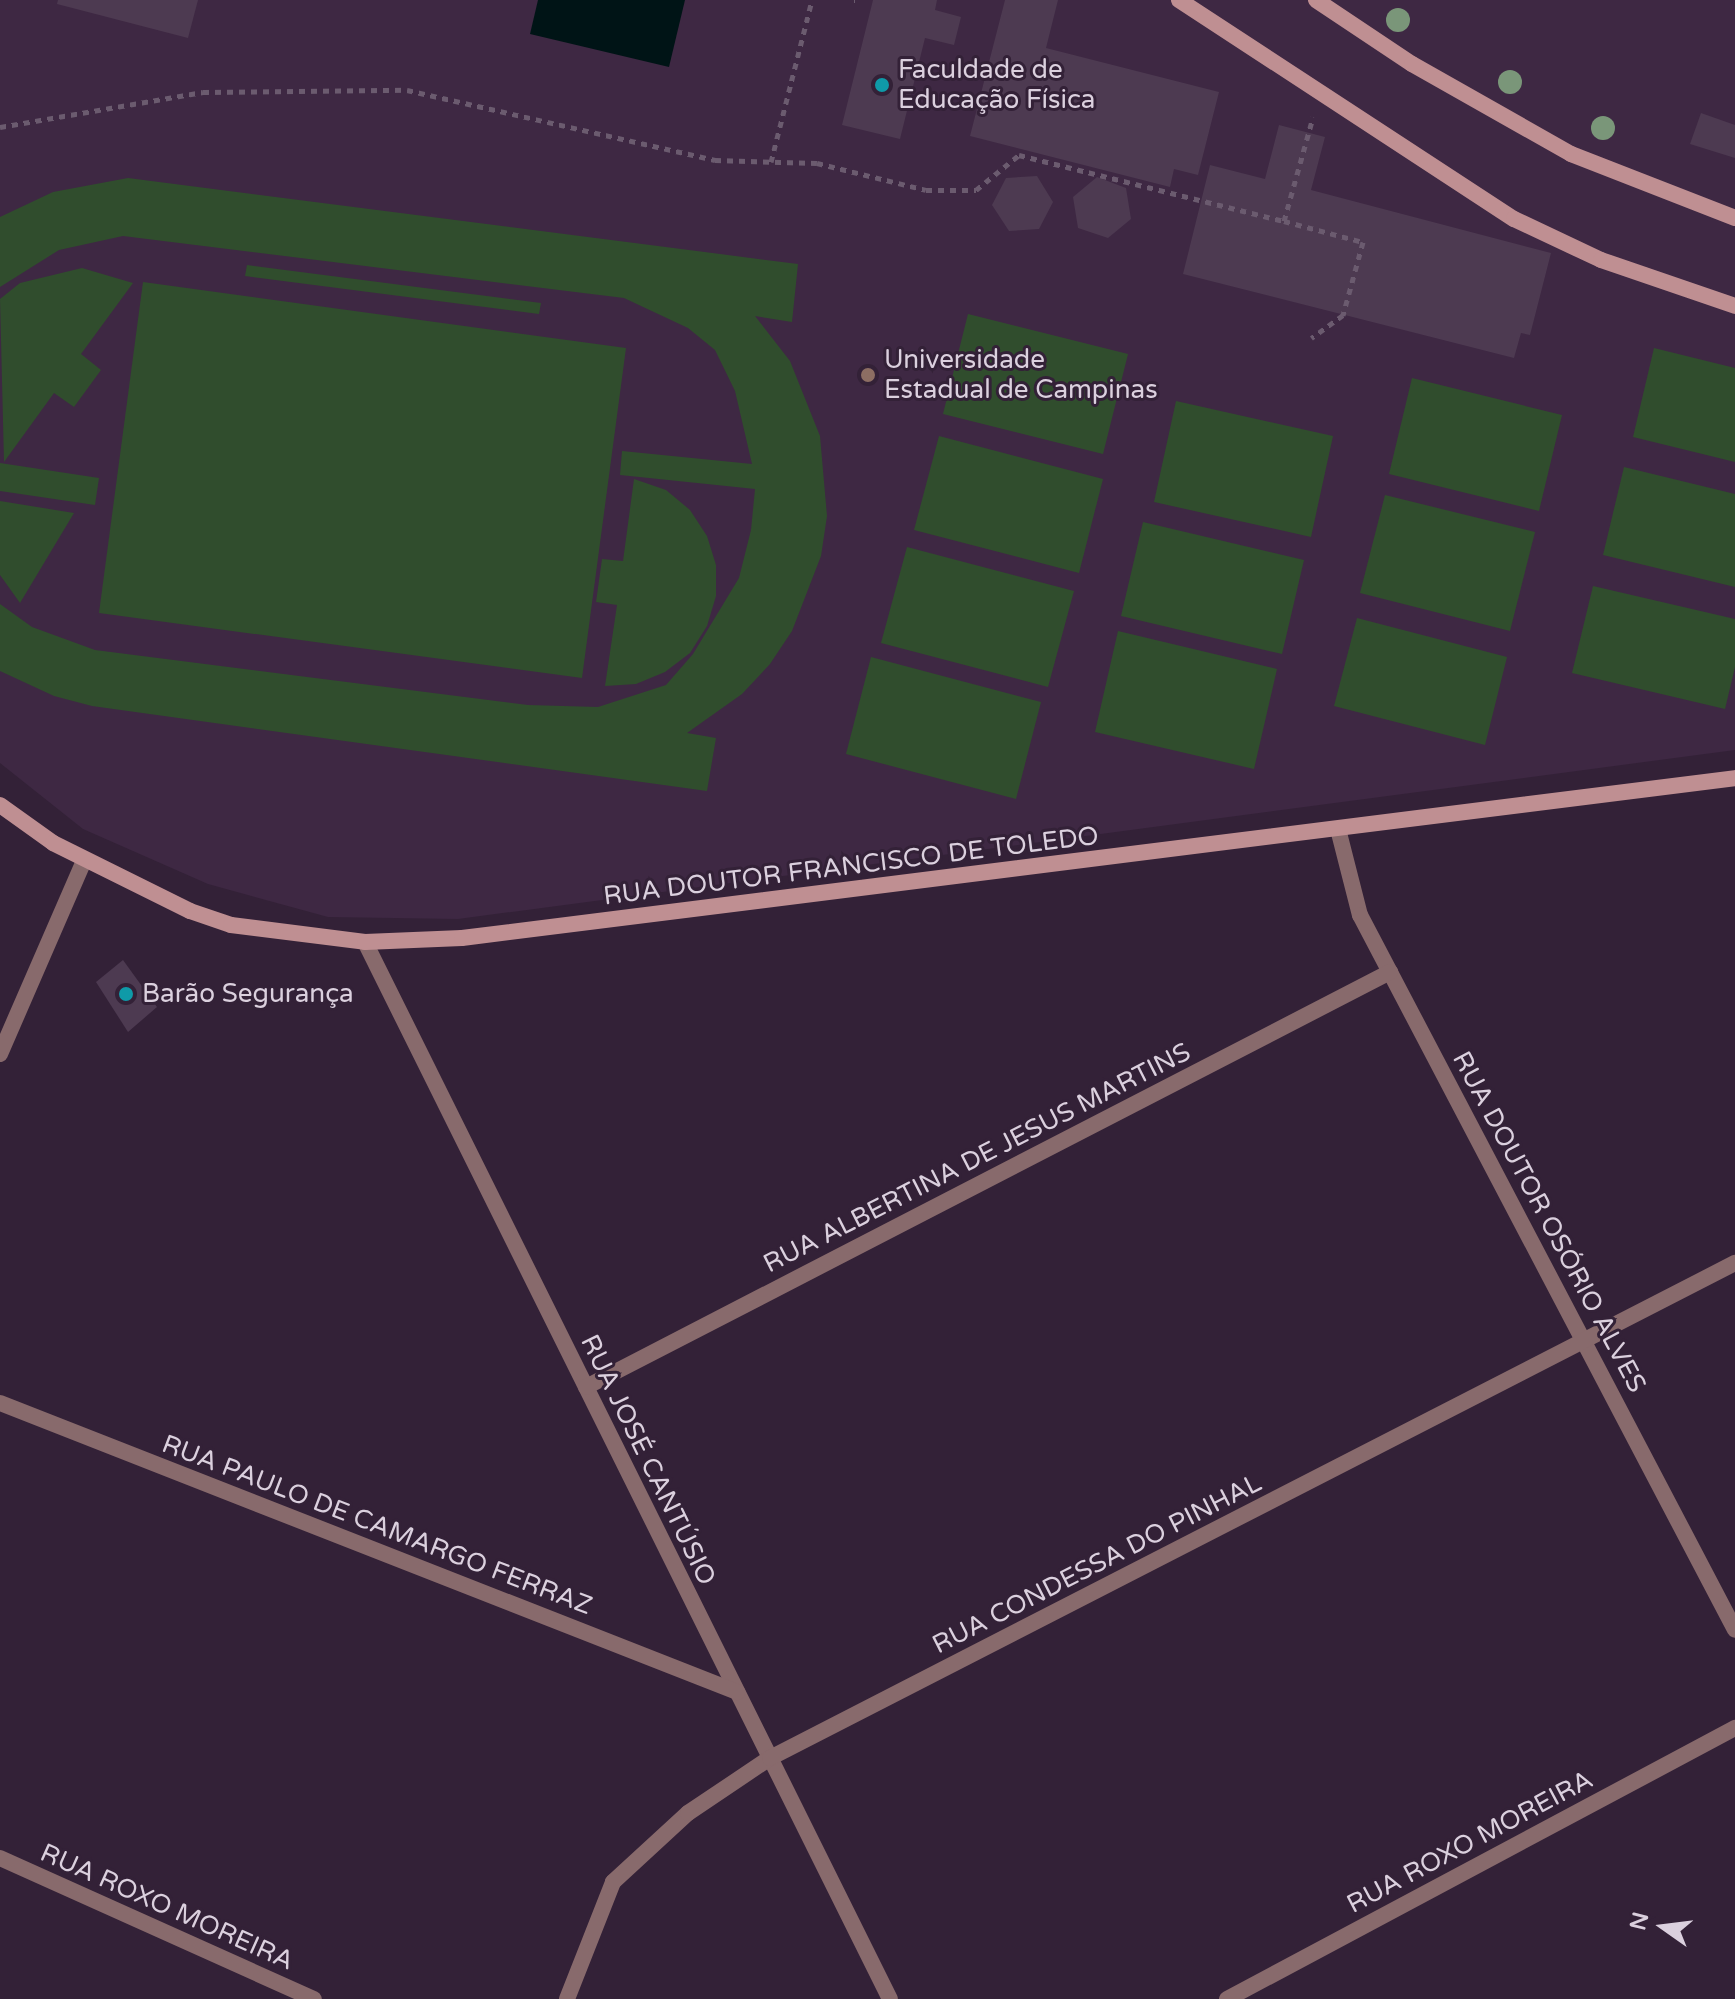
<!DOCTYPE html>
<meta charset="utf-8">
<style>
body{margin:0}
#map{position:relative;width:1735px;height:1999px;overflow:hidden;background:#332137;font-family:"Varela Round",sans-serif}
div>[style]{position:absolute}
.built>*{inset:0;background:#3e2843}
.green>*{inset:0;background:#304d2d}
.water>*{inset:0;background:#001416}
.building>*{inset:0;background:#4d3a51}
.path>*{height:5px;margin-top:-2.5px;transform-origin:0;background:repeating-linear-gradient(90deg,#6b5b6f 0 6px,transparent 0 12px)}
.street>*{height:16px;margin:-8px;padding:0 8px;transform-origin:8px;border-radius:8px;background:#886a6c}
.secondary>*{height:16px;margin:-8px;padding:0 8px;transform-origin:8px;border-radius:8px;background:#bf8f92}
.trees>*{width:24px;height:24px;margin:-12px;border-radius:50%;background:#7a9679}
.dots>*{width:22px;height:22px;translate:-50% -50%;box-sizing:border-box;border:4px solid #332137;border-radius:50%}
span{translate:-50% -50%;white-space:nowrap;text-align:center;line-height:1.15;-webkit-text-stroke:6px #332137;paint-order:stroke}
.poi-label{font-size:26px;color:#dbd0de}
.left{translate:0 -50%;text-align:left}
.street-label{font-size:26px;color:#dbd0de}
.north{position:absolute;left:1623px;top:1887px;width:80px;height:80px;-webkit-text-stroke:6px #332137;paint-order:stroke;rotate:284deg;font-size:22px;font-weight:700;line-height:32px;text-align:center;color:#dbd0de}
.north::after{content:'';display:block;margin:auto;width:28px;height:36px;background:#dbd0de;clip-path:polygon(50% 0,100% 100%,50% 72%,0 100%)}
</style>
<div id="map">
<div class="built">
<i style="clip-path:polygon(0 0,1735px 0,1735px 750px,458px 919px,328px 917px,208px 884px,83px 829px,0 763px)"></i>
</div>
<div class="green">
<i style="clip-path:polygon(128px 178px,798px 264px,792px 322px,755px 316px,790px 361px,820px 436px,827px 516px,821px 556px,792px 631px,770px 664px,742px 694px,687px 733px,716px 738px,707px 791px,92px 706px,54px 696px,0 671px,0 604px,32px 627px,95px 650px,528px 705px,598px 707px,666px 685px,693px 654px,739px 578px,751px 530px,755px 489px,620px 475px,622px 451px,752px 464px,735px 391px,715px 350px,688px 328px,624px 298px,123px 236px,59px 250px,0 287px,0 217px,53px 192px)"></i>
<i style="clip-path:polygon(247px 265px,541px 303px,539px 314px,245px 276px)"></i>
<i style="clip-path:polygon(82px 268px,133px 283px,81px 354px,101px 370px,74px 407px,54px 393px,4px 462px,0 299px,20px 283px)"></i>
<i style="clip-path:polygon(143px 282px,626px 348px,582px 678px,99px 613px)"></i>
<i style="clip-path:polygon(968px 314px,1128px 354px,1103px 454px,943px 414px)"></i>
<i style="clip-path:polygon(1654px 348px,1735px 368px,1735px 462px,1633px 437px)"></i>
<i style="clip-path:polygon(1412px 378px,1562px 415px,1539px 511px,1389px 474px)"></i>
<i style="clip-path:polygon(1176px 401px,1333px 436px,1311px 537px,1154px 502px)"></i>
<i style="clip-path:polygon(939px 436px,1103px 479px,1079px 573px,914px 530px)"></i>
<i style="clip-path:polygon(0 463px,99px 478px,95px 505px,0 491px)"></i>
<i style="clip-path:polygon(1624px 467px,1735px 494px,1735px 587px,1603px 555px)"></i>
<i style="clip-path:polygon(634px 479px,666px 490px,690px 510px,707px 536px,716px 565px,716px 596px,707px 626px,690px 653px,665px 672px,636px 684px,605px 686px,617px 605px,596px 602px,602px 559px,623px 561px)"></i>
<i style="clip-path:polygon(1385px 495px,1535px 532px,1510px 631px,1360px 593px)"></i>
<i style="clip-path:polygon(0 501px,74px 513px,20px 603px,0 575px)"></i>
<i style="clip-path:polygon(1143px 522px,1304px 560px,1282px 654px,1121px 616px)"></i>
<i style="clip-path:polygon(907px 547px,1074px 591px,1048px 687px,881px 643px)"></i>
<i style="clip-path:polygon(1593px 586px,1735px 619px,1735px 667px,1725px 709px,1572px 673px)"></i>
<i style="clip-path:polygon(1357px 618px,1507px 657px,1485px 745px,1334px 706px)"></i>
<i style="clip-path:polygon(1118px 631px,1277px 669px,1254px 769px,1095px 732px)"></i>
<i style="clip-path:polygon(871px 657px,1041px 702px,1016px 799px,846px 754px)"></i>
</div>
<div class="water">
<i style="clip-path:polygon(538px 0,685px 0,669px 67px,530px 34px)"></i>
</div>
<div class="building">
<i style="clip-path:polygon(58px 0,198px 0,188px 38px,57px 4px)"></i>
<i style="clip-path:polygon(873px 0,937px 0,935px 10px,961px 17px,954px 45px,925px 38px,900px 139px,842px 125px)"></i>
<i style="clip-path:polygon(1005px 0,1058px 0,1046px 48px,1219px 92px,1198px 175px,1174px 169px,1170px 187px,970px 136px)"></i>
<i style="clip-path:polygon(1701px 113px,1735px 125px,1735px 158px,1690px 144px)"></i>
<i style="clip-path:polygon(1279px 125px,1325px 137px,1311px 190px,1551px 253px,1530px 335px,1521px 333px,1514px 358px,1183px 274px,1210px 165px,1265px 179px)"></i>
<i style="clip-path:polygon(1037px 176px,1053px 202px,1039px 229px,1009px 231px,992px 205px,1006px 178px)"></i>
<i style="clip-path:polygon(1097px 177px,1126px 188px,1131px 219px,1108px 238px,1078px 228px,1073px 197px)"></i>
<i style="clip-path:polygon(123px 960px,157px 1007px,128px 1032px,96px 982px)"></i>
</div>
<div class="path">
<i style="left:854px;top:0;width:1px"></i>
<i style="left:0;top:127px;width:206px;rotate:-9.8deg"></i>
<i style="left:203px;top:92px;width:204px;rotate:-0.6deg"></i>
<i style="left:407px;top:90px;width:316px;rotate:12.8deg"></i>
<i style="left:715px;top:160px;width:102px;rotate:1.7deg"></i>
<i style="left:817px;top:163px;width:112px;rotate:13.9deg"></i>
<i style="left:926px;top:190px;width:50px"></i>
<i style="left:976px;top:190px;width:55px;rotate:-39.1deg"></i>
<i style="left:1019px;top:155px;width:273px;rotate:14deg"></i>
<i style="left:1284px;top:221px;width:108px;rotate:-74.4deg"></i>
<i style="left:771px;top:162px;width:167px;rotate:-75.8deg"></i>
<i style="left:1284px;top:221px;width:82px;rotate:14.9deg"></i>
<i style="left:1363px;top:242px;width:76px;rotate:105.3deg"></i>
<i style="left:1343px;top:315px;width:39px;rotate:144deg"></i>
</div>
<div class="street">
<i style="left:1338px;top:829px;width:89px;rotate:75.7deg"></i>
<i style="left:1360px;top:915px;width:807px;rotate:62.32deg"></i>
<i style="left:365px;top:942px;width:1180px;rotate:63.59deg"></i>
<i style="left:0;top:1054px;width:210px;rotate:-66.5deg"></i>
<i style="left:586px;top:1387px;width:905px;rotate:-27.3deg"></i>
<i style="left:0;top:1403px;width:792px;rotate:21.41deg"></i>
<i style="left:0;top:1858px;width:344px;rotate:24.2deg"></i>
<i style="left:567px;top:1999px;width:126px;rotate:-68.5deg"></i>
<i style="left:613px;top:1882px;width:102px;rotate:-42.6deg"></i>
<i style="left:688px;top:1813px;width:99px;rotate:-33.9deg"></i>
<i style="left:770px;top:1758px;width:1085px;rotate:-27.16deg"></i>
<i style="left:1227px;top:1999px;width:576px;rotate:-28.08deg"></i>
</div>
<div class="secondary">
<i style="left:1179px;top:0;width:400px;rotate:33.2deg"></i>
<i style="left:1514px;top:219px;width:96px;rotate:25.2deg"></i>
<i style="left:1601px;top:260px;width:142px;rotate:18.9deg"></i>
<i style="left:1316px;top:0;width:115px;rotate:33.7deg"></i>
<i style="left:1412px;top:64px;width:183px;rotate:29.5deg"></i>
<i style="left:1571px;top:154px;width:176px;rotate:21.3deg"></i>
<i style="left:0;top:805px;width:65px;rotate:35.6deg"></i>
<i style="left:53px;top:843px;width:153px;rotate:26.4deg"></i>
<i style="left:190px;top:911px;width:43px;rotate:18.9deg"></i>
<i style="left:231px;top:925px;width:135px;rotate:7.2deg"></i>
<i style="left:365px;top:942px;width:97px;rotate:-2.4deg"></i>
<i style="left:462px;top:938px;width:1283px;rotate:-7.16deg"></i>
</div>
<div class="trees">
<i style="left:1398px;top:20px"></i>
<i style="left:1510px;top:82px"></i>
<i style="left:1603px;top:128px"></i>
</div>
<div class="dots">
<i style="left:882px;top:85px;background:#0f9aa8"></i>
<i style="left:868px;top:375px;background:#8d6e63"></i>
<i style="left:126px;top:994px;background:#0f9aa8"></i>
</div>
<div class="poi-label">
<span class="left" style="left:898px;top:85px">Faculdade de<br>Educação Física</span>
<span class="left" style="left:884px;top:375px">Universidade<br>Estadual de Campinas</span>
<span class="left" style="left:142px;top:994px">Barão Segurança</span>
</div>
<div class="street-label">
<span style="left:851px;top:866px;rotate:-7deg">RUA DOUTOR FRANCISCO DE TOLEDO</span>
<span style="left:977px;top:1158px;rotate:-27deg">RUA ALBERTINA DE JESUS MARTINS</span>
<span style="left:1549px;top:1222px;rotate:62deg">RUA DOUTOR OSÓRIO ALVES</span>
<span style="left:648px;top:1460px;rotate:64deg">RUA JOSÉ CANTÚSIO</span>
<span style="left:377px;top:1525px;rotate:21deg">RUA PAULO DE CAMARGO FERRAZ</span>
<span style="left:1097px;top:1564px;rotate:-27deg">RUA CONDESSA DO PINHAL</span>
<span style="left:1470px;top:1842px;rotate:-28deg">RUA ROXO MOREIRA</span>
<span style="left:167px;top:1907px;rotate:24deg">RUA ROXO MOREIRA</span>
</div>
<div class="north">N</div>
</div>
